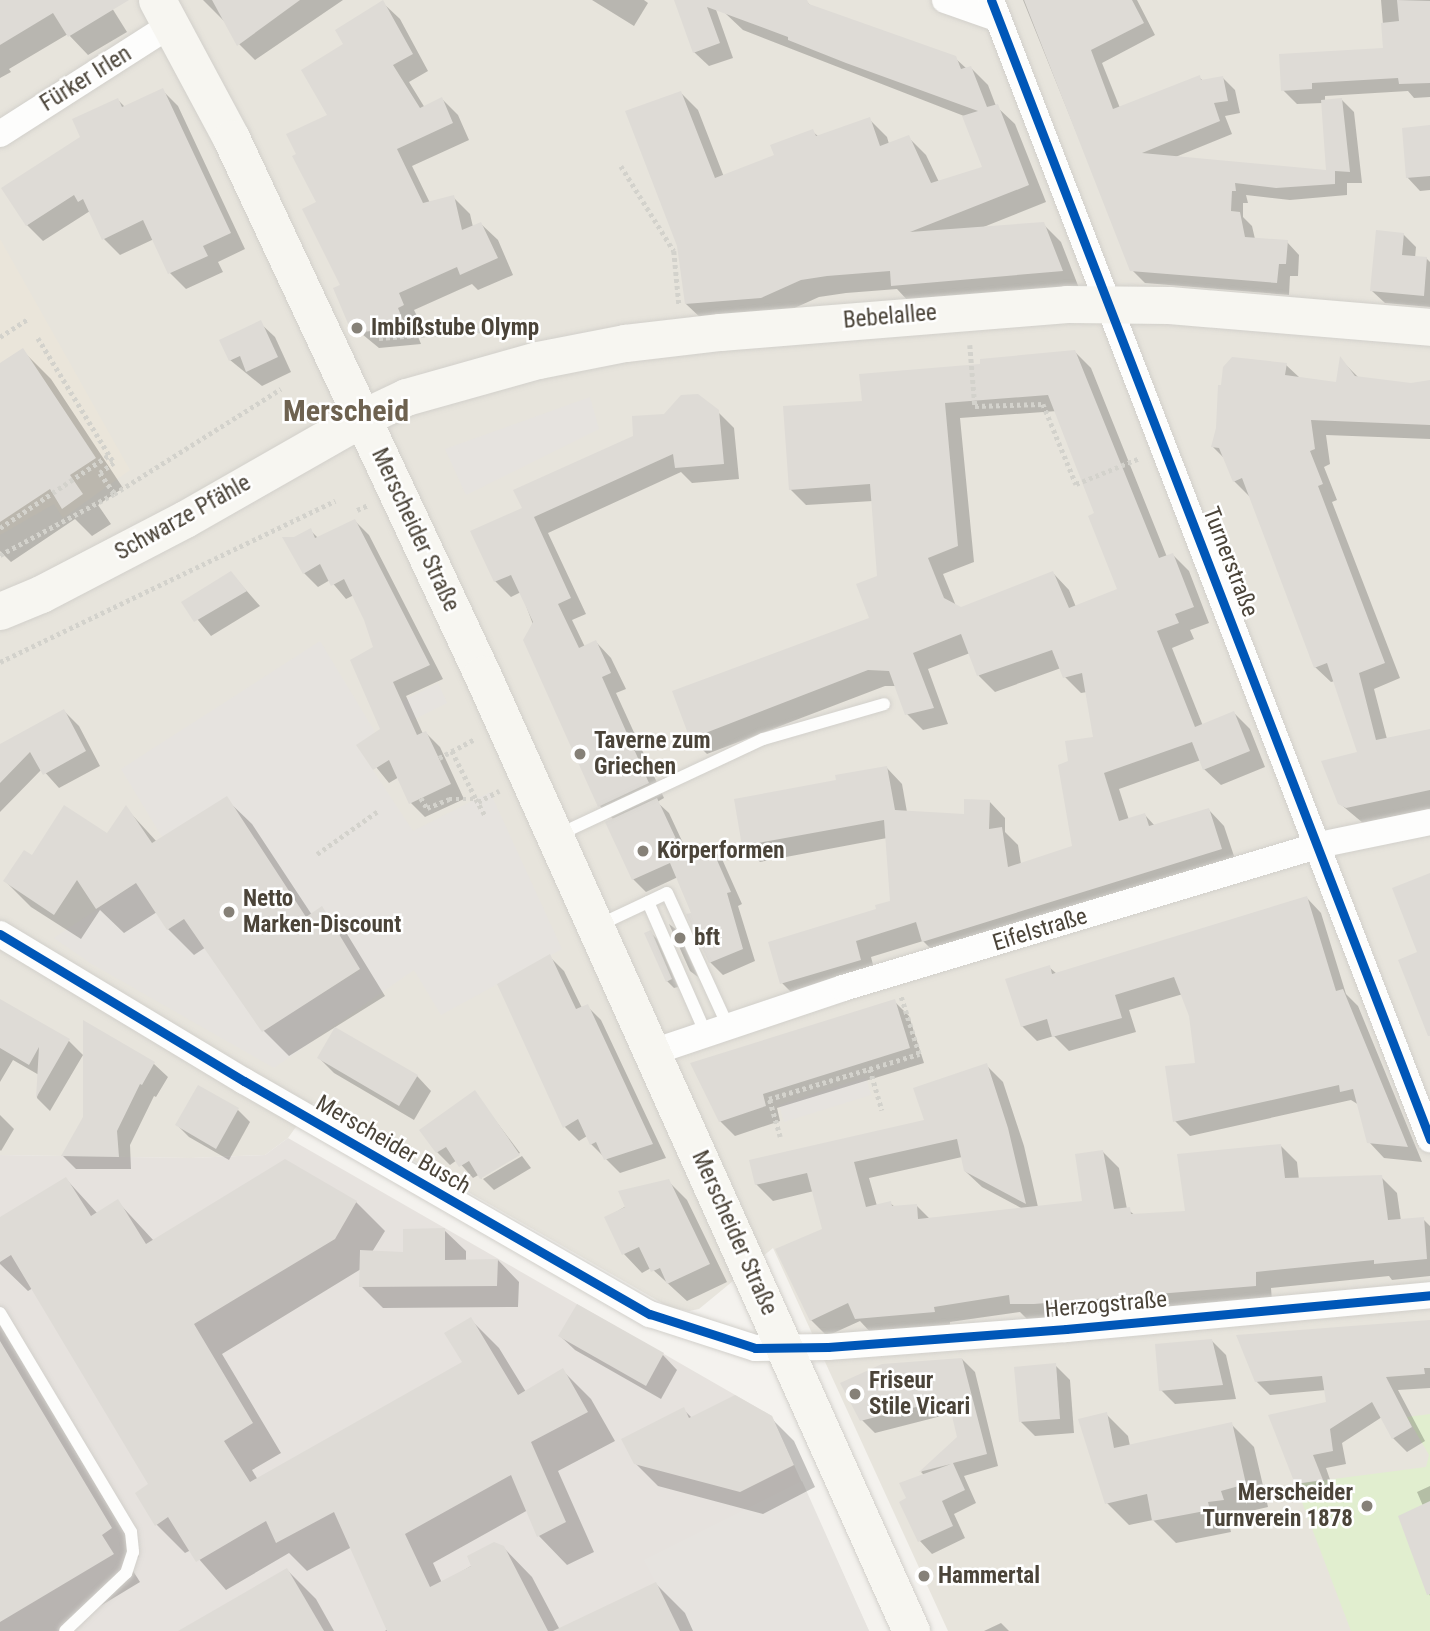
<!DOCTYPE html>
<meta charset="utf-8">
<style>
body{margin:0}
#map{position:relative;width:1430px;height:1631px;overflow:hidden;background:#f4f2ee;font-family:"Roboto Condensed",sans-serif}
div>[style]{position:absolute}
.residential>*{inset:0;background:#e7e4dc}
.industrial>*{inset:0;background:#e6e2de}
.education>*{inset:0;background:#eae5da}
.green>*{inset:0;background:#e1eecf}
.parking>*{inset:0;background:#e6e3df}
.shadow>*{inset:0;background:#0003}
.building>*{inset:0;background:#dedbd6}
.path>*{height:4.5px;margin-top:-2.25px;transform-origin:0;background:repeating-linear-gradient(90deg,#d3d2cc 0 3.5px,transparent 0 7px)}
.roads{filter:drop-shadow(0 0 2px #d2d0cb) drop-shadow(0 0 2px #d2d0cb)}
.service>*{height:12px;margin:-6px;padding:0 6px;transform-origin:6px;border-radius:6px;background:#fdfdfc}
.minor>*{height:26px;margin:-13px;padding:0 13px;transform-origin:13px;border-radius:13px;background:#fdfdfc}
.secondary>*{height:37px;margin:-18.5px;padding:0 18.5px;transform-origin:18.5px;border-radius:18.5px;background:#f7f6f1}
.cycleway>*{height:9px;margin:-4.5px;padding:0 4.5px;transform-origin:4.5px;border-radius:4.5px;background:#0057b8}
.dots>*{width:19px;height:19px;translate:-50% -50%;box-sizing:border-box;border:4px solid #fff;border-radius:50%}
span{translate:-50% -50%;white-space:nowrap;text-align:center;line-height:1.15;-webkit-text-stroke:5px #fff;paint-order:stroke}
.street-label{font-size:23px;color:#4b4439}
.poi-label{font-size:23px;color:#4b4439;font-weight:700}
.left{translate:0 -50%;text-align:left}
.right{translate:-100% -50%;text-align:right}
.district-label{font-size:30px;color:#6e6250;font-weight:700}
</style>
<div id="map">
<div class="residential">
<i style="clip-path:polygon(0 0,1430px 0,1430px 1631px,948px 1631px,773px 1248px,699px 1309px,689px 1311px,669px 1307px,313px 1103px,288px 1138px,265px 1155px,191px 1158px,0 1155px)"></i>
</div>
<div class="industrial">
<i style="clip-path:polygon(288px 1138px,772px 1416px,869px 1631px,0 1631px,0 1155px,191px 1158px,265px 1155px)"></i>
</div>
<div class="education">
<i style="clip-path:polygon(0 239px,130px 470px,63px 518px,54px 504px,0 535px)"></i>
</div>
<div class="green">
<i style="clip-path:polygon(1430px 1414px,1430px 1631px,1351px 1631px,1295px 1484px,1426px 1467px,1429px 1455px,1407px 1417px)"></i>
</div>
<div class="parking">
<i style="clip-path:polygon(590px 397px,599px 429px,466px 495px,445px 449px)"></i>
<i style="clip-path:polygon(320px 641px,375px 732px,357px 746px,413px 831px,490px 792px,562px 949px,441px 1015px,414px 970px,274px 1068px,90px 963px,54px 938px,136px 883px,167px 930px,184px 919px,262px 1031px,360px 970px,322px 907px,306px 917px,227px 797px,162px 837px,121px 769px)"></i>
<i style="clip-path:polygon(438px 683px,447px 703px,403px 725px,393px 706px)"></i>
<i style="clip-path:polygon(866px 1077px,871px 1095px,784px 1122px,779px 1105px)"></i>
<i style="clip-path:polygon(802px 1481px,869px 1631px,680px 1631px,644px 1560px)"></i>
</div>
<div class="shadow">
<i style="clip-path:polygon(0 0,107px 0,127px 32px,88px 55px,68px 34px,9px 69px,11px 72px,0 78px)"></i>
<i style="clip-path:polygon(203px 0,343px 0,255px 60px,237px 42px,227px 24px)"></i>
<i style="clip-path:polygon(592px 0,644px 0,648px 3px,634px 26px)"></i>
<i style="clip-path:polygon(676px 0,710px 0,714px 4px,733px 58px,709px 66px,694px 52px)"></i>
<i style="clip-path:polygon(730px 0,806px 1px,812px 7px,955px 58px,967px 69px,971px 68px,988px 85px,996px 106px,1015px 124px,1046px 202px,981px 228px,1043px 224px,1061px 242px,1079px 288px,910px 303px,897px 289px,846px 293px,819px 297px,779px 315px,704px 321px,686px 304px,681px 93px,698px 110px,724px 177px,777px 156px,812px 131px,819px 137px,869px 119px,887px 137px,889px 144px,908px 137px,926px 155px,939px 182px,984px 168px,964px 116px,743px 30px,725px 13px)"></i>
<i style="clip-path:polygon(1023px 0,1137px 0,1155px 35px,1102px 63px,1120px 108px,1199px 77px,1203px 81px,1223px 78px,1235px 90px,1240px 113px,1225px 116px,1232px 134px,1173px 158px,1328px 172px,1323px 103px,1297px 104px,1283px 90px,1385px 49px,1381px 0,1430px 0,1430px 97px,1414px 98px,1408px 91px,1325px 96px,1325px 101px,1342px 100px,1354px 112px,1362px 183px,1347px 183px,1347px 195px,1290px 200px,1246px 195px,1248px 203px,1243px 203px,1243px 217px,1252px 226px,1255px 239px,1287px 242px,1299px 255px,1298px 276px,1290px 276px,1289px 295px,1145px 283px,1132px 270px)"></i>
<i style="clip-path:polygon(383px 3px,400px 19px,428px 71px,409px 82px,425px 108px,442px 99px,458px 115px,469px 140px,412px 166px,430px 203px,453px 197px,470px 214px,473px 227px,481px 224px,498px 240px,513px 275px,478px 290px,472px 284px,414px 310px,420px 322px,413px 324px,421px 344px,379px 348px,351px 325px,343px 285px,318px 203px,329px 115px,345px 45px)"></i>
<i style="clip-path:polygon(162px 90px,178px 106px,245px 249px,218px 262px,223px 272px,186px 289px,170px 273px,154px 239px,120px 255px,104px 239px,90px 211px,43px 241px,27px 225px,82px 137px,118px 100px,125px 107px)"></i>
<i style="clip-path:polygon(1430px 127px,1430px 190px,1420px 191px,1407px 177px)"></i>
<i style="clip-path:polygon(1403px 234px,1416px 247px,1415px 258px,1426px 258px,1430px 262px,1430px 307px,1385px 303px,1372px 291px)"></i>
<i style="clip-path:polygon(260px 323px,275px 337px,291px 372px,262px 386px,230px 360px)"></i>
<i style="clip-path:polygon(22px 350px,51px 379px,123px 488px,98px 505px,111px 524px,92px 536px,75px 519px,11px 562px,0 551px,0 365px)"></i>
<i style="clip-path:polygon(evenodd,1075px 352px,1091px 368px,1167px 557px,1173px 555px,1189px 571px,1209px 623px,1190px 630px,1194px 639px,1172px 648px,1203px 726px,1234px 713px,1250px 729px,1265px 767px,1221px 785px,1204px 769px,1201px 760px,1119px 789px,1129px 820px,1145px 815px,1155px 826px,1208px 809px,1224px 826px,1237px 865px,939px 957px,923px 941px,871px 957px,876px 976px,798px 999px,782px 983px,892px 902px,887px 838px,760px 862px,744px 846px,838px 782px,886px 767px,902px 784px,907px 812px,965px 816px,989px 801px,1005px 818px,1005px 832px,1018px 845px,1021px 864px,1074px 847px,1070px 762px,1095px 738px,1087px 692px,1081px 693px,1065px 677px,1061px 668px,995px 692px,979px 676px,970px 653px,928px 669px,948px 724px,923px 730px,907px 714px,896px 686px,885px 686px,707px 754px,691px 738px,871px 619px,879px 578px,873px 501px,806px 505px,790px 489px,864px 402px,982px 365px,1075px 352px,1057px 411px,1097px 514px,1119px 590px,1076px 607px,1069px 590px,1053px 573px,961px 609px,956px 606px,943px 574px,974px 562px,960px 418px,1057px 411px)"></i>
<i style="clip-path:polygon(1341px 360px,1359px 378px,1411px 385px,1430px 382px,1430px 439px,1326px 435px,1330px 464px,1324px 467px,1337px 500px,1332px 502px,1400px 678px,1374px 689px,1387px 739px,1430px 731px,1430px 809px,1363px 823px,1339px 803px,1359px 753px,1335px 681px,1331px 682px,1315px 667px,1250px 497px,1234px 481px,1226px 460px,1213px 447px,1286px 365px,1300px 378px,1337px 384px)"></i>
<i style="clip-path:polygon(718px 412px,734px 428px,739px 479px,692px 483px,681px 472px,548px 533px,586px 614px,572px 620px,585px 647px,596px 642px,611px 658px,626px 689px,616px 693px,664px 798px,657px 802px,669px 813px,689px 856px,710px 846px,722px 859px,742px 904px,738px 906px,755px 961px,723px 975px,710px 962px,678px 877px,646px 892px,633px 879px,614px 820px,600px 806px,521px 592px,511px 597px,495px 581px,524px 509px)"></i>
<i style="clip-path:polygon(355px 521px,369px 535px,443px 679px,406px 696px,423px 734px,426px 733px,440px 747px,464px 799px,425px 817px,411px 803px,399px 777px,389px 783px,359px 746px,382px 729px,375px 648px,366px 619px,354px 595px,346px 599px,330px 580px,318px 587px,304px 573px,310px 530px,318px 538px)"></i>
<i style="clip-path:polygon(231px 573px,260px 606px,211px 636px,184px 603px)"></i>
<i style="clip-path:polygon(64px 711px,79px 726px,100px 766px,59px 788px,42px 769px,0 812px,0 746px)"></i>
<i style="clip-path:polygon(226px 799px,252px 824px,312px 915px,321px 908px,347px 934px,385px 996px,289px 1056px,263px 1030px,206px 947px,194px 955px,168px 929px,157px 912px,124px 933px,100px 910px,81px 939px,31px 907px,5px 881px,32px 858px,107px 835px,126px 808px,157px 842px)"></i>
<i style="clip-path:polygon(1306px 897px,1321px 913px,1346px 994px,1358px 1006px,1422px 1162px,1384px 1158px,1369px 1142px,1359px 1105px,1351px 1100px,1190px 1136px,1175px 1121px,1196px 1064px,1191px 1016px,1183px 994px,1129px 1010px,1136px 1032px,1069px 1051px,1054px 1036px,1037px 1041px,1022px 1026px,1049px 967px,1057px 974px)"></i>
<i style="clip-path:polygon(669px 924px,677px 930px,698px 977px,690px 971px)"></i>
<i style="clip-path:polygon(650px 932px,657px 939px,678px 987px,674px 988px,667px 981px,647px 934px)"></i>
<i style="clip-path:polygon(550px 957px,564px 971px,582px 1008px,587px 1006px,601px 1020px,666px 1158px,620px 1173px,591px 1144px,587px 1136px,579px 1141px,565px 1127px,499px 985px)"></i>
<i style="clip-path:polygon(0 1001px,69px 1041px,83px 1055px,50px 1111px,37px 1098px,39px 1075px,13px 1060px,0 1082px)"></i>
<i style="clip-path:polygon(894px 1001px,909px 1016px,924px 1063px,777px 1108px,780px 1121px,735px 1136px,720px 1121px)"></i>
<i style="clip-path:polygon(84px 1023px,154px 1064px,168px 1077px,156px 1097px,154px 1096px,130px 1145px,131px 1169px,76px 1169px,63px 1156px,85px 1118px)"></i>
<i style="clip-path:polygon(319px 1058px,417px 1076px,431px 1091px,414px 1120px,334px 1073px)"></i>
<i style="clip-path:polygon(evenodd,986px 1065px,1003px 1082px,1024px 1146px,1038px 1207px,1084px 1202px,1103px 1152px,1119px 1168px,1127px 1209px,1136px 1216px,1187px 1212px,1281px 1146px,1297px 1162px,1299px 1180px,1381px 1177px,1397px 1193px,1401px 1221px,1423px 1219px,1430px 1226px,1430px 1276px,1392px 1280px,1389px 1276px,1271px 1288px,1272px 1301px,1028px 1320px,1020px 1312px,950px 1322px,950px 1327px,873px 1335px,860px 1321px,827px 1336px,811px 1320px,824px 1230px,814px 1191px,773px 1201px,756px 1184px,926px 1121px,986px 1065px,962px 1157px,965px 1171px,982px 1187px,1023px 1209px,930px 1219px,916px 1205px,895px 1207px,890px 1203px,877px 1206px,869px 1178px,962px 1157px)"></i>
<i style="clip-path:polygon(474px 1092px,520px 1153px,482px 1176px,482px 1179px,480px 1174px,473px 1178px,457px 1160px,450px 1165px,437px 1152px)"></i>
<i style="clip-path:polygon(238px 1110px,250px 1122px,229px 1160px,189px 1137px,177px 1125px)"></i>
<i style="clip-path:polygon(0 1115px,14px 1129px,1px 1151px,0 1150px)"></i>
<i style="clip-path:polygon(522px 1156px,531px 1168px,494px 1190px,483px 1179px)"></i>
<i style="clip-path:polygon(66px 1179px,98px 1214px,118px 1202px,154px 1241px,356px 1202px,385px 1231px,372px 1252px,405px 1253px,444px 1230px,466px 1251px,466px 1261px,498px 1260px,519px 1282px,518px 1307px,383px 1308px,361px 1286px,361px 1269px,222px 1354px,281px 1453px,252px 1470px,258px 1480px,464px 1363px,470px 1319px,499px 1348px,526px 1392px,562px 1370px,591px 1399px,615px 1441px,558px 1471px,594px 1552px,567px 1565px,539px 1536px,528px 1510px,433px 1563px,442px 1583px,503px 1547px,532px 1577px,560px 1630px,656px 1584px,685px 1613px,693px 1631px,385px 1631px,388px 1629px,352px 1547px,307px 1571px,289px 1553px,226px 1590px,191px 1550px,185px 1553px,156px 1524px,151px 1485px,33px 1288px,28px 1291px,0 1264px,0 1219px)"></i>
<i style="clip-path:polygon(668px 1181px,687px 1200px,727px 1282px,687px 1301px,651px 1268px,642px 1273px,624px 1254px,606px 1218px)"></i>
<i style="clip-path:polygon(1430px 1321px,1430px 1388px,1398px 1390px,1425px 1441px,1407px 1452px,1393px 1438px,1382px 1417px,1342px 1443px,1346px 1464px,1326px 1468px,1335px 1494px,1310px 1497px,1296px 1483px,1328px 1403px,1326px 1390px,1270px 1395px,1256px 1381px)"></i>
<i style="clip-path:polygon(0 1325px,139px 1557px,128px 1563px,140px 1582px,59px 1631px,0 1631px)"></i>
<i style="clip-path:polygon(560px 1336px,663px 1355px,677px 1370px,661px 1399px,575px 1350px)"></i>
<i style="clip-path:polygon(1212px 1341px,1226px 1355px,1236px 1399px,1175px 1404px,1161px 1390px)"></i>
<i style="clip-path:polygon(962px 1359px,975px 1372px,998px 1466px,964px 1476px,976px 1503px,954px 1514px,965px 1538px,932px 1554px,920px 1541px,908px 1499px,924px 1475px,921px 1472px,959px 1437px,953px 1413px,875px 1433px,862px 1420px)"></i>
<i style="clip-path:polygon(1055px 1365px,1070px 1380px,1074px 1433px,1035px 1436px,1021px 1422px)"></i>
<i style="clip-path:polygon(684px 1410px,692px 1418px,771px 1418px,794px 1441px,815px 1487px,763px 1514px,658px 1486px,635px 1463px)"></i>
<i style="clip-path:polygon(1106px 1414px,1128px 1436px,1130px 1446px,1231px 1424px,1254px 1447px,1268px 1507px,1242px 1513px,1245px 1521px,1229px 1524px,1231px 1532px,1176px 1543px,1153px 1520px,1129px 1525px,1107px 1503px)"></i>
<i style="clip-path:polygon(1430px 1486px,1430px 1596px,1400px 1516px,1423px 1506px,1417px 1492px)"></i>
<i style="clip-path:polygon(287px 1570px,316px 1599px,334px 1631px,182px 1631px)"></i>
<i style="clip-path:polygon(1001px 1623px,1009px 1631px,984px 1631px)"></i>
</div>
<div class="building">
<i style="clip-path:polygon(0 0,129px 0,68px 37px,53px 13px,0 45px)"></i>
<i style="clip-path:polygon(212px 0,300px 0,237px 46px)"></i>
<i style="clip-path:polygon(383px 0,413px 54px,393px 65px,420px 108px,442px 97px,453px 123px,397px 149px,423px 203px,454px 195px,462px 230px,481px 222px,498px 258px,460px 275px,457px 267px,399px 293px,404px 305px,398px 308px,406px 328px,361px 332px,349px 326px,333px 288px,340px 285px,302px 209px,316px 202px,292px 156px,296px 154px,286px 134px,327px 115px,301px 70px,343px 44px,335px 30px)"></i>
<i style="clip-path:polygon(674px 0,807px 0,809px 4px,956px 56px,961px 69px,971px 66px,987px 107px,998px 104px,1029px 185px,910px 232px,1044px 222px,1063px 271px,891px 286px,890px 271px,827px 276px,801px 280px,761px 298px,685px 304px,677px 246px,625px 111px,681px 91px,715px 178px,774px 155px,770px 145px,813px 129px,816px 136px,870px 117px,880px 146px,909px 135px,931px 183px,982px 167px,962px 116px,978px 111px,846px 63px,788px 40px,788px 37px,707px 7px,720px 43px,693px 53px)"></i>
<i style="clip-path:polygon(1024px 0,1132px 0,1144px 23px,1091px 50px,1113px 109px,1200px 75px,1201px 80px,1223px 76px,1228px 101px,1214px 103px,1220px 121px,1142px 153px,1326px 170px,1321px 100px,1342px 98px,1350px 172px,1335px 171px,1335px 184px,1276px 188px,1235px 183px,1236px 191px,1232px 191px,1231px 211px,1240px 212px,1245px 237px,1288px 240px,1286px 264px,1279px 264px,1277px 283px,1130px 271px)"></i>
<i style="clip-path:polygon(1397px 0,1430px 1px,1430px 83px,1399px 84px,1398px 78px,1312px 83px,1312px 89px,1281px 91px,1279px 54px,1383px 48px,1381px 23px,1399px 21px)"></i>
<i style="clip-path:polygon(163px 88px,231px 233px,203px 246px,208px 256px,168px 274px,143px 220px,102px 240px,83px 199px,78px 202px,74px 195px,26px 226px,1px 188px,80px 137px,72px 119px,118px 98px,122px 107px)"></i>
<i style="clip-path:polygon(1430px 125px,1430px 176px,1406px 178px,1402px 128px)"></i>
<i style="clip-path:polygon(1376px 230px,1404px 233px,1402px 255px,1427px 257px,1424px 296px,1370px 291px)"></i>
<i style="clip-path:polygon(261px 320px,278px 357px,246px 372px,240px 356px,229px 361px,219px 340px)"></i>
<i style="clip-path:polygon(23px 348px,96px 458px,70px 475px,83px 494px,62px 509px,50px 489px,0 522px,0 363px)"></i>
<i style="clip-path:polygon(evenodd,1075px 350px,1159px 558px,1173px 553px,1194px 607px,1175px 614px,1179px 623px,1157px 631px,1195px 727px,1234px 711px,1250px 751px,1203px 770px,1192px 742px,1104px 773px,1119px 821px,1145px 813px,1149px 826px,1209px 808px,1222px 849px,922px 942px,916px 922px,910px 924px,856px 941px,861px 960px,780px 984px,768px 942px,876px 909px,875px 905px,890px 901px,884px 820px,742px 846px,734px 799px,836px 780px,835px 775px,887px 766px,895px 810px,964px 814px,964px 799px,990px 800px,989px 829px,1002px 827px,1008px 867px,1072px 846px,1058px 765px,1068px 761px,1065px 741px,1093px 737px,1082px 673px,1063px 678px,1052px 650px,977px 676px,961px 634px,913px 653px,934px 708px,905px 715px,889px 671px,868px 670px,690px 739px,672px 691px,869px 618px,856px 584px,877px 576px,870px 484px,789px 490px,783px 406px,862px 401px,859px 374px,980px 364px,980px 359px,1075px 350px,1048px 395px,1094px 513px,1088px 516px,1117px 589px,1069px 608px,1053px 571px,961px 607px,944px 598px,928px 558px,958px 546px,945px 403px,1048px 395px)"></i>
<i style="clip-path:polygon(1340px 356px,1355px 376px,1411px 383px,1430px 380px,1430px 425px,1311px 420px,1315px 449px,1310px 451px,1323px 484px,1318px 486px,1385px 663px,1359px 673px,1376px 740px,1430px 729px,1430px 790px,1346px 808px,1338px 804px,1321px 761px,1357px 752px,1327px 663px,1314px 668px,1242px 478px,1233px 482px,1219px 448px,1211px 447px,1216px 428px,1218px 385px,1221px 385px,1223px 367px,1232px 357px,1287px 363px,1285px 375px,1336px 382px)"></i>
<i style="clip-path:polygon(698px 394px,719px 410px,724px 464px,675px 468px,673px 454px,534px 517px,571px 598px,558px 604px,579px 648px,596px 640px,611px 673px,602px 677px,649px 783px,598px 807px,523px 640px,533px 622px,511px 575px,494px 582px,470px 531px,522px 508px,513px 490px,633px 436px,632px 416px,664px 414px,681px 395px)"></i>
<i style="clip-path:polygon(355px 519px,430px 665px,393px 682px,417px 735px,426px 731px,451px 784px,409px 804px,389px 760px,373px 770px,356px 745px,380px 729px,350px 660px,373px 647px,364px 620px,344px 579px,331px 586px,320px 564px,303px 574px,282px 537px,294px 537px,311px 528px,315px 538px)"></i>
<i style="clip-path:polygon(231px 571px,247px 591px,194px 622px,181px 602px)"></i>
<i style="clip-path:polygon(64px 709px,86px 751px,43px 775px,30px 752px,0 783px,0 744px)"></i>
<i style="clip-path:polygon(227px 796px,306px 917px,322px 906px,360px 969px,262px 1032px,184px 919px,167px 930px,136px 883px,96px 909px,77px 880px,54px 915px,3px 881px,24px 850px,32px 855px,64px 805px,107px 833px,126px 805px,152px 843px)"></i>
<i style="clip-path:polygon(657px 798px,684px 856px,710px 844px,731px 892px,727px 893px,743px 949px,709px 963px,686px 914px,691px 913px,670px 863px,632px 880px,605px 822px)"></i>
<i style="clip-path:polygon(1430px 873px,1430px 1036px,1428px 1036px,1398px 960px,1417px 952px,1392px 888px)"></i>
<i style="clip-path:polygon(1307px 896px,1336px 991px,1343px 989px,1408px 1147px,1367px 1143px,1353px 1089px,1340px 1092px,1339px 1085px,1173px 1122px,1165px 1066px,1195px 1063px,1189px 1016px,1174px 977px,1115px 995px,1122px 1018px,1052px 1037px,1047px 1019px,1021px 1027px,1005px 979px,1050px 965px,1052px 974px)"></i>
<i style="clip-path:polygon(651px 930px,672px 979px,666px 982px,644px 933px)"></i>
<i style="clip-path:polygon(550px 954px,576px 1009px,588px 1004px,653px 1144px,604px 1160px,596px 1142px,590px 1145px,578px 1119px,563px 1128px,497px 984px)"></i>
<i style="clip-path:polygon(0 999px,70px 1039px,36px 1098px,39px 1047px,29px 1065px,0 1048px)"></i>
<i style="clip-path:polygon(895px 999px,910px 1048px,763px 1094px,766px 1106px,719px 1122px,690px 1063px)"></i>
<i style="clip-path:polygon(83px 1020px,155px 1062px,142px 1085px,140px 1084px,117px 1131px,119px 1157px,61px 1156px,83px 1117px)"></i>
<i style="clip-path:polygon(335px 1027px,418px 1075px,399px 1106px,317px 1058px)"></i>
<i style="clip-path:polygon(987px 1063px,1008px 1128px,1026px 1204px,964px 1171px,957px 1139px,854px 1162px,866px 1207px,891px 1201px,892px 1206px,917px 1204px,918px 1219px,1082px 1201px,1075px 1154px,1103px 1150px,1114px 1209px,1130px 1207px,1131px 1214px,1185px 1211px,1177px 1154px,1281px 1144px,1285px 1178px,1382px 1175px,1388px 1220px,1424px 1217px,1427px 1259px,1374px 1264px,1374px 1260px,1256px 1272px,1256px 1286px,1034px 1304px,1010px 1304px,1009px 1295px,934px 1307px,935px 1312px,855px 1319px,848px 1303px,810px 1321px,775px 1249px,822px 1229px,807px 1173px,755px 1185px,749px 1160px,924px 1120px,913px 1088px)"></i>
<i style="clip-path:polygon(198px 1085px,239px 1108px,216px 1149px,175px 1125px)"></i>
<i style="clip-path:polygon(475px 1090px,520px 1155px,480px 1179px,469px 1161px,459px 1167px,446px 1147px,436px 1153px,419px 1130px)"></i>
<i style="clip-path:polygon(285px 1159px,357px 1201px,335px 1239px,194px 1324px,253px 1423px,224px 1441px,250px 1482px,462px 1362px,444px 1333px,471px 1317px,518px 1395px,563px 1368px,588px 1412px,531px 1442px,566px 1522px,537px 1537px,511px 1475px,405px 1534px,430px 1587px,471px 1566px,467px 1556px,494px 1542px,504px 1546px,548px 1631px,387px 1631px,334px 1512px,276px 1543px,266px 1521px,196px 1562px,168px 1517px,155px 1526px,135px 1493px,148px 1484px,11px 1255px,0 1262px,0 1217px,66px 1177px,91px 1216px,118px 1199px,146px 1244px)"></i>
<i style="clip-path:polygon(669px 1179px,710px 1264px,667px 1284px,660px 1268px,651px 1272px,639px 1247px,622px 1255px,604px 1217px,625px 1207px,618px 1191px)"></i>
<i style="clip-path:polygon(445px 1228px,445px 1260px,498px 1259px,497px 1286px,359px 1287px,360px 1250px,403px 1252px,403px 1229px)"></i>
<i style="clip-path:polygon(577px 1304px,664px 1353px,646px 1386px,558px 1336px)"></i>
<i style="clip-path:polygon(1430px 1320px,1430px 1368px,1424px 1368px,1425px 1374px,1386px 1377px,1412px 1427px,1392px 1439px,1372px 1402px,1330px 1429px,1333px 1451px,1313px 1455px,1323px 1480px,1295px 1484px,1268px 1415px,1326px 1402px,1322px 1376px,1255px 1382px,1236px 1335px)"></i>
<i style="clip-path:polygon(1212px 1339px,1223px 1385px,1159px 1391px,1155px 1344px)"></i>
<i style="clip-path:polygon(0 1341px,112px 1528px,102px 1535px,114px 1554px,0 1622px)"></i>
<i style="clip-path:polygon(962px 1358px,987px 1454px,953px 1463px,965px 1490px,942px 1501px,953px 1526px,918px 1542px,899px 1502px,906px 1498px,899px 1483px,951px 1464px,919px 1472px,957px 1437px,948px 1399px,860px 1421px,840px 1383px,882px 1364px)"></i>
<i style="clip-path:polygon(1056px 1363px,1060px 1419px,1019px 1422px,1014px 1367px)"></i>
<i style="clip-path:polygon(735px 1395px,772px 1416px,794px 1465px,740px 1492px,634px 1464px,621px 1439px,684px 1407px,689px 1418px)"></i>
<i style="clip-path:polygon(1107px 1412px,1114px 1448px,1232px 1422px,1246px 1484px,1221px 1491px,1224px 1500px,1208px 1502px,1210px 1510px,1152px 1521px,1147px 1494px,1105px 1504px,1078px 1419px)"></i>
<i style="clip-path:polygon(1430px 1501px,1430px 1594px,1427px 1595px,1398px 1516px)"></i>
<i style="clip-path:polygon(287px 1568px,324px 1631px,178px 1631px)"></i>
<i style="clip-path:polygon(656px 1582px,680px 1631px,553px 1631px)"></i>
</div>
<div class="path">
<i style="left:621px;top:166px;width:100px;rotate:58.1deg"></i>
<i style="left:674px;top:251px;width:53px;rotate:84.6deg"></i>
<i style="left:0;top:337px;width:33px;rotate:-33deg"></i>
<i style="left:38px;top:338px;width:146px;rotate:58.7deg"></i>
<i style="left:114px;top:463px;width:17px;rotate:144deg"></i>
<i style="left:100px;top:473px;width:24px;rotate:55deg"></i>
<i style="left:379px;top:338px;width:143px;rotate:-4.4deg"></i>
<i style="left:970px;top:345px;width:61px;rotate:85.3deg"></i>
<i style="left:975px;top:406px;width:68px;rotate:-1.7deg"></i>
<i style="left:1043px;top:404px;width:87px;rotate:67.6deg"></i>
<i style="left:1076px;top:484px;width:69px;rotate:-22.1deg"></i>
<i style="left:357px;top:510px;width:12px;rotate:-24deg"></i>
<i style="left:0;top:528px;width:131px;rotate:-33.8deg"></i>
<i style="left:0;top:555px;width:129px;rotate:-28.2deg"></i>
<i style="left:114px;top:494px;width:197px;rotate:-32.2deg"></i>
<i style="left:0;top:662px;width:372px;rotate:-25.7deg"></i>
<i style="left:452px;top:751px;width:54px;rotate:63.4deg"></i>
<i style="left:439px;top:758px;width:40px;rotate:-28deg"></i>
<i style="left:421px;top:798px;width:12px;rotate:59deg"></i>
<i style="left:427px;top:808px;width:24px;rotate:-22deg"></i>
<i style="left:449px;top:799px;width:27px"></i>
<i style="left:476px;top:799px;width:18px;rotate:61deg"></i>
<i style="left:478px;top:802px;width:24px;rotate:-28deg"></i>
<i style="left:317px;top:854px;width:75px;rotate:-35.2deg"></i>
<i style="left:870px;top:1069px;width:43px;rotate:73.7deg"></i>
<i style="left:780px;top:1137px;width:40px;rotate:-106deg"></i>
<i style="left:769px;top:1099px;width:157px;rotate:-16.7deg"></i>
<i style="left:919px;top:1054px;width:60px;rotate:-107.5deg"></i>
</div>
<div class="roads">
<div class="service">
<i style="left:558px;top:835px;width:226px;rotate:-25.1deg"></i>
<i style="left:763px;top:739px;width:126px;rotate:-16.1deg"></i>
<i style="left:648px;top:902px;width:142px;rotate:66.3deg"></i>
<i style="left:597px;top:926px;width:77px;rotate:-25.2deg"></i>
<i style="left:667px;top:893px;width:144px;rotate:65.4deg"></i>
<i style="left:0;top:1313px;width:255px;rotate:59.1deg"></i>
<i style="left:131px;top:1532px;width:20px;rotate:84deg"></i>
<i style="left:133px;top:1552px;width:22px;rotate:108deg"></i>
<i style="left:126px;top:1573px;width:84px;rotate:136.4deg"></i>
</div>
<div class="minor">
<i style="left:945px;top:0;width:54px;rotate:19.4deg"></i>
<i style="left:991px;top:0;width:1221px;rotate:68.92deg"></i>
<i style="left:0;top:134px;width:204px;rotate:-32.6deg"></i>
<i style="left:0;top:934px;width:285px;rotate:31.1deg"></i>
<i style="left:244px;top:1081px;width:468px;rotate:29.9deg"></i>
<i style="left:650px;top:1314px;width:110px;rotate:17.9deg"></i>
<i style="left:755px;top:1348px;width:73px;rotate:-0.8deg"></i>
<i style="left:828px;top:1347px;width:239px;rotate:-4.3deg"></i>
<i style="left:1066px;top:1329px;width:366px;rotate:-5.3deg"></i>
<i style="left:653px;top:1052px;width:200px;rotate:-18.6deg"></i>
<i style="left:843px;top:988px;width:497px;rotate:-16.7deg"></i>
<i style="left:1319px;top:845px;width:113px;rotate:-11.7deg"></i>
</div>
<div class="secondary">
<i style="left:157px;top:0;width:157px;rotate:61.8deg"></i>
<i style="left:231px;top:138px;width:592px;rotate:64.91deg"></i>
<i style="left:482px;top:674px;width:1049px;rotate:65.85deg"></i>
<i style="left:0;top:611px;width:44px;rotate:-22.5deg"></i>
<i style="left:41px;top:594px;width:162px;rotate:-27.5deg"></i>
<i style="left:185px;top:519px;width:204px;rotate:-29.7deg"></i>
<i style="left:362px;top:418px;width:49px;rotate:-25.5deg"></i>
<i style="left:406px;top:397px;width:137px;rotate:-15.7deg"></i>
<i style="left:538px;top:360px;width:89px;rotate:-11.1deg"></i>
<i style="left:625px;top:343px;width:96px;rotate:-6.6deg"></i>
<i style="left:720px;top:332px;width:348px;rotate:-4.6deg"></i>
<i style="left:1067px;top:304px;width:102px;rotate:0.6deg"></i>
<i style="left:1169px;top:305px;width:262px;rotate:4.8deg"></i>
</div>
</div>
<div class="cycleway">
<i style="left:991px;top:0;width:1221px;rotate:68.92deg"></i>
<i style="left:0;top:934px;width:285px;rotate:31.1deg"></i>
<i style="left:244px;top:1081px;width:468px;rotate:29.9deg"></i>
<i style="left:650px;top:1314px;width:110px;rotate:17.9deg"></i>
<i style="left:755px;top:1348px;width:73px;rotate:-0.8deg"></i>
<i style="left:828px;top:1347px;width:239px;rotate:-4.3deg"></i>
<i style="left:1066px;top:1329px;width:366px;rotate:-5.3deg"></i>
</div>
<div class="dots">
<i style="left:357px;top:328px;background:#868178"></i>
<i style="left:580px;top:754px;background:#868178"></i>
<i style="left:643px;top:851px;background:#868178"></i>
<i style="left:229px;top:912px;background:#868178"></i>
<i style="left:680px;top:938px;background:#868178"></i>
<i style="left:855px;top:1394px;background:#868178"></i>
<i style="left:1367px;top:1506px;background:#868178"></i>
<i style="left:924px;top:1576px;background:#868178"></i>
</div>
<div class="street-label">
<span style="left:86px;top:79px;rotate:-32deg">Fürker Irlen</span>
<span style="left:890px;top:317px;rotate:-5deg">Bebelallee</span>
<span style="left:183px;top:518px;rotate:-29deg">Schwarze Pfähle</span>
<span style="left:415px;top:530px;rotate:65deg">Merscheider Straße</span>
<span style="left:1230px;top:562px;rotate:69deg">Turnerstraße</span>
<span style="left:1040px;top:930px;rotate:-17deg">Eifelstraße</span>
<span style="left:393px;top:1145px;rotate:30deg">Merscheider Busch</span>
<span style="left:734px;top:1233px;rotate:66deg">Merscheider Straße</span>
<span style="left:1106px;top:1305px;rotate:-5deg">Herzogstraße</span>
</div>
<div class="poi-label">
<span class="left" style="left:371px;top:328px">Imbißstube Olymp</span>
<span class="left" style="left:594px;top:754px">Taverne zum<br>Griechen</span>
<span class="left" style="left:657px;top:851px">Körperformen</span>
<span class="left" style="left:243px;top:912px">Netto<br>Marken-Discount</span>
<span class="left" style="left:694px;top:938px">bft</span>
<span class="left" style="left:869px;top:1394px">Friseur<br>Stile Vicari</span>
<span class="right" style="left:1353px;top:1506px">Merscheider<br>Turnverein 1878</span>
<span class="left" style="left:938px;top:1576px">Hammertal</span>
</div>
<div class="district-label">
<span style="left:346px;top:411px">Merscheid</span>
</div>
</div>
